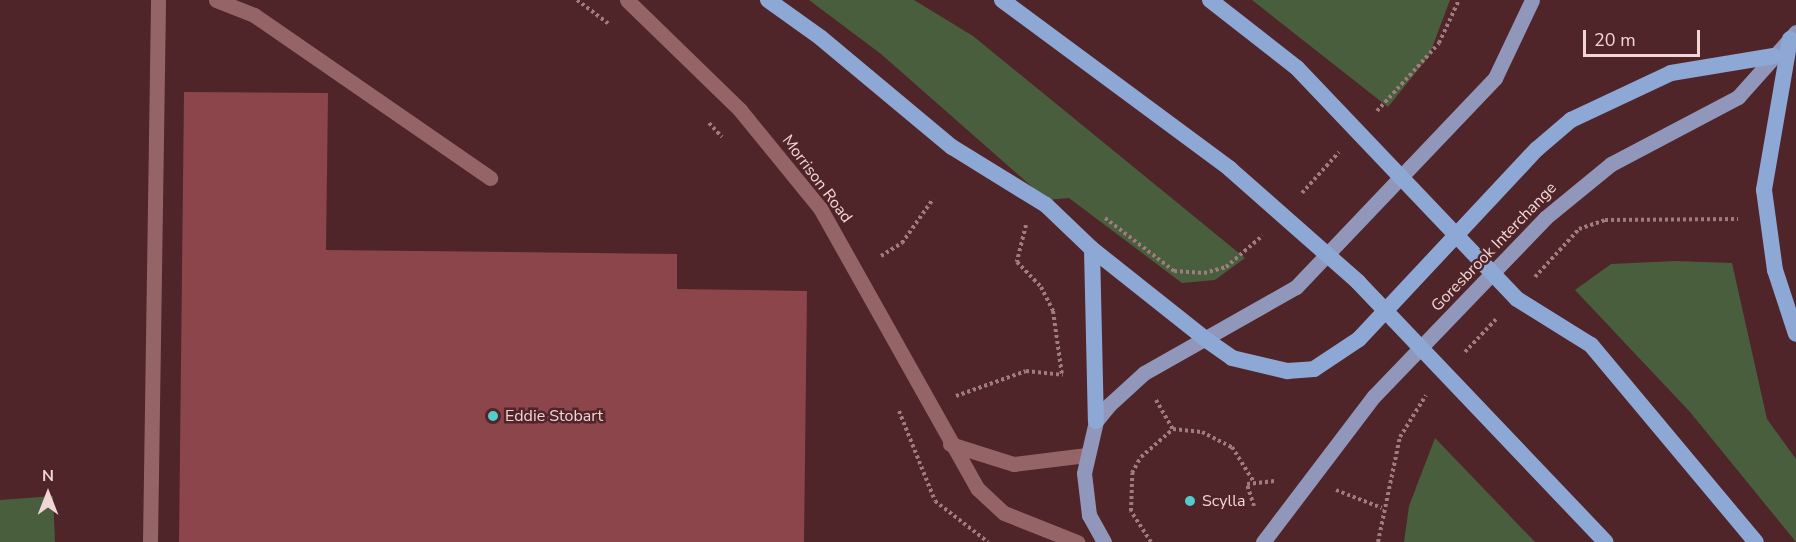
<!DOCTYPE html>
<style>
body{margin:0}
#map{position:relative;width:1796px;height:542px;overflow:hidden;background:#4f2529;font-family:"Nunito Sans",sans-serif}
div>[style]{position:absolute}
.green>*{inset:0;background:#485e3d}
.building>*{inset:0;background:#8c454b}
.path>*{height:4px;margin-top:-2px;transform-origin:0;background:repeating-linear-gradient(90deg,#9f7c7e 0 3px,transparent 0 6px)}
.service>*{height:15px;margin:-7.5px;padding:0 7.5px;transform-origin:7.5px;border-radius:7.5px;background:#956467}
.minor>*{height:15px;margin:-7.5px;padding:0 7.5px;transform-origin:7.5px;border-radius:7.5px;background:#956467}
.primary>*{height:15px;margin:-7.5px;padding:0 7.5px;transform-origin:7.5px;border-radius:7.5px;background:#9097ba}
.trunk>*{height:16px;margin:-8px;padding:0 8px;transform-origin:8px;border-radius:8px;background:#8ea8d6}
.dots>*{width:16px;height:16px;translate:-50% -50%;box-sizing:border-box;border:3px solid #4f2529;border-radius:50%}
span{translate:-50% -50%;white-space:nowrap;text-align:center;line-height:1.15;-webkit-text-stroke:5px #4f2529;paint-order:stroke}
.street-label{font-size:16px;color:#f2d6d6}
.poi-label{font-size:16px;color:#f2d6d6}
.left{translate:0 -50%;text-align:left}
.north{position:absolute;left:18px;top:464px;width:60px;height:60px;-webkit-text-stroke:4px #4f2529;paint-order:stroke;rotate:0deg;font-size:16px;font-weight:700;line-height:24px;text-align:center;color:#f2d6d6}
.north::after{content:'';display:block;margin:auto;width:21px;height:27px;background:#f2d6d6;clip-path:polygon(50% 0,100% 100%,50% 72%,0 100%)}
.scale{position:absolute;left:1583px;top:30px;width:117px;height:27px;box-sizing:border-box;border:3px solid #f2d6d6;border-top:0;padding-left:8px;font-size:18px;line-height:21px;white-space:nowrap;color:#f2d6d6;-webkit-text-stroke:4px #4f2529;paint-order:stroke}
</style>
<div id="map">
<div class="green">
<i style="clip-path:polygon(809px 0,914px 0,973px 36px,1245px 258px,1215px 280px,1182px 283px,1069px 198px,1047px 200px,881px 54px)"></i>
<i style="clip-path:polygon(1252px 0,1450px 0,1429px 56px,1388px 107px)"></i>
<i style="clip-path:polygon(1674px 261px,1732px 263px,1767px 419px,1796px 459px,1796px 542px,1690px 412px,1575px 290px,1611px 264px)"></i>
<i style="clip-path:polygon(1435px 438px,1535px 542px,1404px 542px,1409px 506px)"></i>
<i style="clip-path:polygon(53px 496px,55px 542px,0 542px,0 500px)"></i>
</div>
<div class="building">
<i style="clip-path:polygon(184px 92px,328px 93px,326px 250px,677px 254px,677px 289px,807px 291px,804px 542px,179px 542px)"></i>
</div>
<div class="path">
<i style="left:577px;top:0;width:39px;rotate:37deg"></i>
<i style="left:1377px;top:111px;width:92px;rotate:-47.6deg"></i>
<i style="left:1439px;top:43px;width:47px;rotate:-65.1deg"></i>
<i style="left:709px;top:123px;width:19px;rotate:47deg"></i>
<i style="left:1302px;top:193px;width:55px;rotate:-47.9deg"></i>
<i style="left:1105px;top:218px;width:87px;rotate:37.5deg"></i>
<i style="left:1174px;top:271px;width:30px;rotate:4deg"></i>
<i style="left:1204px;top:273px;width:23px;rotate:-15deg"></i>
<i style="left:1226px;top:267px;width:48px;rotate:-40.7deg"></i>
<i style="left:1026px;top:225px;width:38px;rotate:104deg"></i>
<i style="left:1017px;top:262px;width:35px;rotate:46deg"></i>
<i style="left:1041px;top:287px;width:27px;rotate:63deg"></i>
<i style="left:1053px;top:311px;width:65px;rotate:82deg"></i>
<i style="left:881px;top:256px;width:25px;rotate:-32deg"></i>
<i style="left:902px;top:243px;width:54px;rotate:-54.8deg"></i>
<i style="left:1535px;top:277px;width:65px;rotate:-47.5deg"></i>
<i style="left:1579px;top:229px;width:28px;rotate:-19deg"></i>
<i style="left:1605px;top:220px;width:133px;rotate:-0.4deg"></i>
<i style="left:1465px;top:352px;width:47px;rotate:-46.7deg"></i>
<i style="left:956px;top:396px;width:74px;rotate:-19.7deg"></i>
<i style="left:1026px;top:371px;width:37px;rotate:6deg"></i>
<i style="left:1156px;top:400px;width:34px;rotate:60deg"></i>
<i style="left:1173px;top:429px;width:29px;rotate:6deg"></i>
<i style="left:1202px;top:432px;width:34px;rotate:27deg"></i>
<i style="left:1232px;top:447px;width:40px;rotate:58deg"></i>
<i style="left:899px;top:411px;width:97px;rotate:68.2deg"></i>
<i style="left:935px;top:501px;width:67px;rotate:37.7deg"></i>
<i style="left:1336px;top:490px;width:49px;rotate:21.4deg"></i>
<i style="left:1254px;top:506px;width:23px;rotate:-108deg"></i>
<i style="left:1247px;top:484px;width:28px;rotate:-6deg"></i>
<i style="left:1151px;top:542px;width:37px;rotate:-123deg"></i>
<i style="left:1131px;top:511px;width:38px;rotate:-88deg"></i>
<i style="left:1132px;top:473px;width:18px;rotate:-61deg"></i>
<i style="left:1141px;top:457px;width:43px;rotate:-41.2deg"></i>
<i style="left:1378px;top:542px;width:107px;rotate:-78.2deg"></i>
<i style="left:1400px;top:437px;width:49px;rotate:-58.2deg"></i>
</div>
<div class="service">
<i style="left:216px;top:0;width:41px;rotate:21.5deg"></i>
<i style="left:254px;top:15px;width:287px;rotate:34.6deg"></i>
<i style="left:150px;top:542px;width:542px;rotate:-89.15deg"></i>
</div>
<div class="minor">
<i style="left:627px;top:0;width:158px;rotate:44.2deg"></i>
<i style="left:740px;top:110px;width:127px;rotate:50.8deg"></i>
<i style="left:820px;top:208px;width:322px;rotate:60.7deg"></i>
<i style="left:978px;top:489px;width:35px;rotate:43deg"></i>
<i style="left:1004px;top:513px;width:79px;rotate:21.7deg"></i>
<i style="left:950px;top:444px;width:67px;rotate:17.4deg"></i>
<i style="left:1014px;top:464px;width:73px;rotate:-7.1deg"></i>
</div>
<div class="primary">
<i style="left:1104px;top:542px;width:31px;rotate:-119deg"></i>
<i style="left:1089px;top:515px;width:42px;rotate:-96.8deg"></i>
<i style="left:1084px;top:473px;width:53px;rotate:-77deg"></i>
<i style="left:1096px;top:421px;width:21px;rotate:-51deg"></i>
<i style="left:1109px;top:405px;width:47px;rotate:-42.4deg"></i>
<i style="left:1144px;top:373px;width:175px;rotate:-29.5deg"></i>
<i style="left:1296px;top:287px;width:289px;rotate:-46.4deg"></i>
<i style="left:1495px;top:78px;width:86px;rotate:-64.6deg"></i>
<i style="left:1263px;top:542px;width:183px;rotate:-52.8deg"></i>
<i style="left:1374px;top:396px;width:247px;rotate:-46.1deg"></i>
<i style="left:1545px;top:218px;width:85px;rotate:-39.3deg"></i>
<i style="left:1611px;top:164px;width:144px;rotate:-27.8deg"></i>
<i style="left:1738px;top:97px;width:87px;rotate:-48.3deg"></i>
</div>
<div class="trunk">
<i style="left:768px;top:0;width:65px;rotate:35.6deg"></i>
<i style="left:821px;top:38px;width:170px;rotate:39.8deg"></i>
<i style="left:952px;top:147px;width:110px;rotate:31.7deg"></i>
<i style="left:1046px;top:205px;width:64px;rotate:43.7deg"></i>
<i style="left:1092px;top:249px;width:148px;rotate:38.4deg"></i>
<i style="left:1208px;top:341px;width:29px;rotate:35deg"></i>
<i style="left:1232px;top:358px;width:57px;rotate:13.3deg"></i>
<i style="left:1287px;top:371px;width:27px;rotate:-4deg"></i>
<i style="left:1314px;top:369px;width:54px;rotate:-33.7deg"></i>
<i style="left:1359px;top:339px;width:260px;rotate:-46.9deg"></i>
<i style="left:1537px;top:149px;width:45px;rotate:-40.5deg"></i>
<i style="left:1571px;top:120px;width:110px;rotate:-25.2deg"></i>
<i style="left:1671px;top:73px;width:104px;rotate:-9.4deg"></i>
<i style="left:1002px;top:0;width:284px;rotate:36.5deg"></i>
<i style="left:1230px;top:169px;width:171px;rotate:41.4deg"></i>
<i style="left:1358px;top:282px;width:359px;rotate:46.4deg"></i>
<i style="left:1210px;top:0;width:110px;rotate:38deg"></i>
<i style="left:1297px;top:68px;width:319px;rotate:46.4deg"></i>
<i style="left:1517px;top:299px;width:87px;rotate:31.9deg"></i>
<i style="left:1591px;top:345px;width:257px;rotate:50.1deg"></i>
<i style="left:1790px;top:39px;width:153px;rotate:99.8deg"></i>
<i style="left:1764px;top:190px;width:81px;rotate:82.2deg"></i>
<i style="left:1775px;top:270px;width:67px;rotate:71.8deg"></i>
<i style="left:1092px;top:249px;width:172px;rotate:88.7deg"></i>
</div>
<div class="dots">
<i style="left:493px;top:416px;background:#52cdcd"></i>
<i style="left:1190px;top:501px;background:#52cdcd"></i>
</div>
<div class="street-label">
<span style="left:817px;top:179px;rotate:53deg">Morrison Road</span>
<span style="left:1494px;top:247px;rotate:-46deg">Goresbrook Interchange</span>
</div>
<div class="poi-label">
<span class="left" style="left:505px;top:416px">Eddie Stobart</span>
<span class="left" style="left:1202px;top:501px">Scylla</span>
</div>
<div class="north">N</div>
<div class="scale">20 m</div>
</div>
